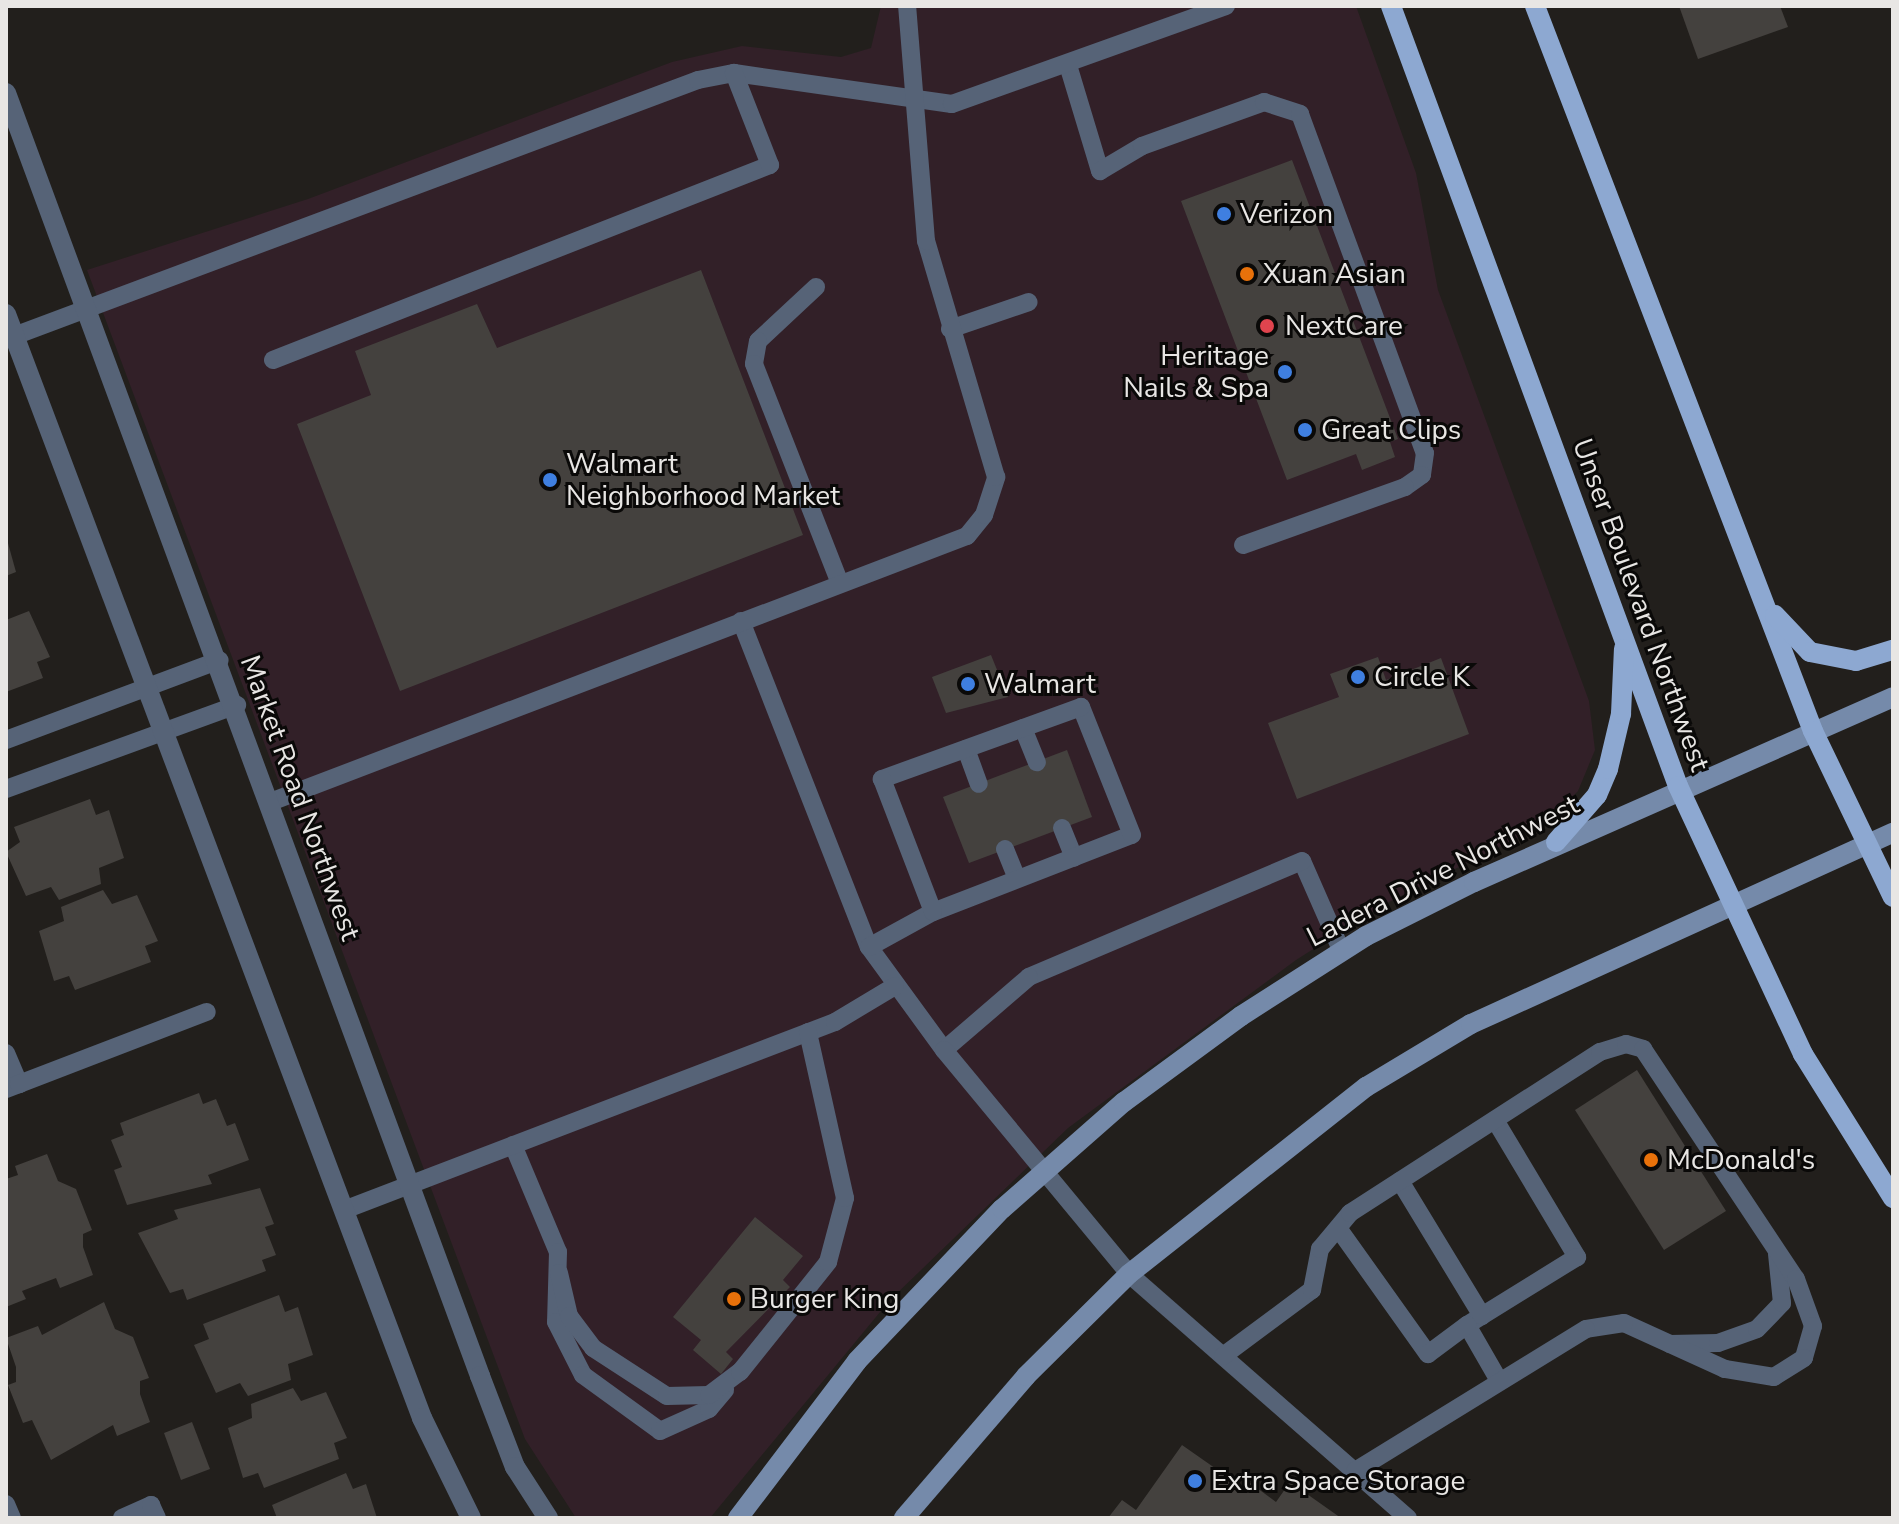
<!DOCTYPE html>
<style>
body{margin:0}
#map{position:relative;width:1899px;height:1524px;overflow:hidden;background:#221f1c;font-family:"Nunito Sans",sans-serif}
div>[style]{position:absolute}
.commercial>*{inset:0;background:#322028}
.building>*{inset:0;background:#44413e}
.service>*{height:18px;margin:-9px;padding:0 9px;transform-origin:9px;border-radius:9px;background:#566377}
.tertiary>*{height:20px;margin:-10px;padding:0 10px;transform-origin:10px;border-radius:10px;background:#566377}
.secondary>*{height:20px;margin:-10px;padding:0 10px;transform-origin:10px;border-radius:10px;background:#758aaa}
.primary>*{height:20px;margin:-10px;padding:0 10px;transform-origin:10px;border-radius:10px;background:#8da8d1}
.dots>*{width:22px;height:22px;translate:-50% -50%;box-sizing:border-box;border:4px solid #0a0908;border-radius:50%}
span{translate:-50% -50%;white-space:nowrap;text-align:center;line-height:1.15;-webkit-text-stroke:6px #0a0908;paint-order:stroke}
.poi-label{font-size:28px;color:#e8e6e4}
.left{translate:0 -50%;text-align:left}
.right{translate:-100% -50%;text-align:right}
.street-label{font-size:28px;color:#e8e6e4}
.frame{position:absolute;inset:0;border:8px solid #e8e6e4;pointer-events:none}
</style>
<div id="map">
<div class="commercial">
<i style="clip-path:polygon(881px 6px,1356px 6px,1416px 173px,1438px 290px,1589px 701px,1595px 750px,1578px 791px,1545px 824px,1383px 905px,1296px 960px,1068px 1128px,890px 1300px,710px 1518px,576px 1518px,525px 1439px,87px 270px,308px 199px,672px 62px,742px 46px,841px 57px,871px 48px)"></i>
</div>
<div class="building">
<i style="clip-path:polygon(1679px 6px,1780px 6px,1788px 27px,1698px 59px)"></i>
<i style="clip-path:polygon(1292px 160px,1398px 439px,1390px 442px,1395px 457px,1362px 470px,1356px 454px,1287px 480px,1181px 201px)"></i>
<i style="clip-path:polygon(701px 270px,803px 535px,400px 691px,297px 424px,371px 395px,355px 351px,477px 304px,497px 348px)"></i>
<i style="clip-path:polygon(6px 536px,16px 572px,6px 576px)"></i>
<i style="clip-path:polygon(29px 611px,50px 657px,37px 662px,43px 678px,6px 692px,6px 620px)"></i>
<i style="clip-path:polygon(991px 655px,1008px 697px,946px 713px,932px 677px)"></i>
<i style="clip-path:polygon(1378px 657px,1386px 680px,1441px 658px,1469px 734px,1297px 799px,1268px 723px,1339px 697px,1330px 674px)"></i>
<i style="clip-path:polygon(1067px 750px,1092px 817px,969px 863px,943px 797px)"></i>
<i style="clip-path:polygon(90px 799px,96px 815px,109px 810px,124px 858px,99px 868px,101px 884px,59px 900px,51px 887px,26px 896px,6px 852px,20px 842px,14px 827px)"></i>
<i style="clip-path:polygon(103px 890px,112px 904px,137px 895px,158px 941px,145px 946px,151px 962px,75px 990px,69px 976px,54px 981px,39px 931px,64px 921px,61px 907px)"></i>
<i style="clip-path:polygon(1637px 1070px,1726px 1211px,1664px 1250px,1575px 1110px)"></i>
<i style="clip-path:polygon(199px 1093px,203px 1104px,216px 1099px,227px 1126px,235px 1123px,249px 1160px,208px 1175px,212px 1184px,127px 1205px,114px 1170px,122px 1167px,111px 1140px,124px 1135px,120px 1123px)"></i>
<i style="clip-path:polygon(47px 1154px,58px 1181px,76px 1189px,92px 1230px,83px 1234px,83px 1247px,93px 1275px,60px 1288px,56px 1278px,22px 1291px,26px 1299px,6px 1307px,6px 1179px,18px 1175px,15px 1166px)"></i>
<i style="clip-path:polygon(260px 1188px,274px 1224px,265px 1227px,276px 1255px,262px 1260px,266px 1271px,187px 1300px,183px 1289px,170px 1293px,138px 1233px,178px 1219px,174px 1210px)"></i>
<i style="clip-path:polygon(755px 1217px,803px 1256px,783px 1280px,790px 1287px,726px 1352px,733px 1359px,721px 1374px,693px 1350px,701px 1340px,673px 1317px)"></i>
<i style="clip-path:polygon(279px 1295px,285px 1312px,298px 1307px,313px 1355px,288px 1364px,291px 1380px,248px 1396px,240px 1383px,216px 1393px,194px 1345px,209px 1339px,203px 1324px)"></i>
<i style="clip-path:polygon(104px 1302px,115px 1329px,133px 1337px,149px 1378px,140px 1381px,140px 1394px,150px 1422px,117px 1436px,113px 1425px,51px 1460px,32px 1420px,23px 1423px,8px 1385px,16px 1382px,16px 1367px,6px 1338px,38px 1326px,42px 1335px)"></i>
<i style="clip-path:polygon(293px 1388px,301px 1401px,326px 1392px,347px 1438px,334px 1443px,339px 1459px,264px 1488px,258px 1473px,243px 1478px,228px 1428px,252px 1418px,251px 1404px)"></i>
<i style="clip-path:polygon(192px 1422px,210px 1469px,181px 1480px,164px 1433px)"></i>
<i style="clip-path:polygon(1182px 1445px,1242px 1487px,1246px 1480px,1276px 1502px,1290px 1482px,1341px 1518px,1108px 1518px,1122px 1500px,1136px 1510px)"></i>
<i style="clip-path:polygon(346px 1473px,353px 1489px,366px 1484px,377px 1518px,277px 1518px,272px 1505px)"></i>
</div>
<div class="service">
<i style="left:1068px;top:65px;width:111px;rotate:73.2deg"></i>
<i style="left:1100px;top:171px;width:49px;rotate:-30.8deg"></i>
<i style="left:1142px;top:146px;width:130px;rotate:-19.8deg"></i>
<i style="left:1264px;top:102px;width:38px;rotate:18deg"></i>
<i style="left:1300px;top:114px;width:361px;rotate:69.8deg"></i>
<i style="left:1425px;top:453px;width:22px;rotate:98deg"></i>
<i style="left:1422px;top:475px;width:21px;rotate:145deg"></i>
<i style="left:1405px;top:487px;width:172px;rotate:160.3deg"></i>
<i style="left:816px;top:287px;width:79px;rotate:137deg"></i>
<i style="left:758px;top:341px;width:23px;rotate:100deg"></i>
<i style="left:754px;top:364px;width:236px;rotate:68.6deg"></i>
<i style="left:950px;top:329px;width:83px;rotate:-18.9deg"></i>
<i style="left:14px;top:336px;width:730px;rotate:-20.52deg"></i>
<i style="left:698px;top:80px;width:37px;rotate:-11deg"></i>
<i style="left:734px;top:73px;width:220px;rotate:8.1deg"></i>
<i style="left:952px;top:104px;width:291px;rotate:-19.7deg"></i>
<i style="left:273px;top:360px;width:534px;rotate:-21.42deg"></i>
<i style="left:770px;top:165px;width:99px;rotate:-111.4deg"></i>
<i style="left:741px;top:621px;width:350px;rotate:68.6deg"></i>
<i style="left:869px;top:947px;width:127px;rotate:53.9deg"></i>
<i style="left:1023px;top:728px;width:37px;rotate:68deg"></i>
<i style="left:6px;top:740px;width:228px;rotate:-20.5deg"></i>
<i style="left:966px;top:749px;width:37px;rotate:70deg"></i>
<i style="left:6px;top:789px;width:246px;rotate:-20deg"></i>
<i style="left:273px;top:801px;width:743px;rotate:-20.9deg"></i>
<i style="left:967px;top:536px;width:27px;rotate:-51deg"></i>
<i style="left:984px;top:515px;width:40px;rotate:-72deg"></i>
<i style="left:996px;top:477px;width:246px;rotate:-106.5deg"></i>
<i style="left:926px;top:241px;width:236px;rotate:-94.6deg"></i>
<i style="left:1062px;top:828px;width:32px;rotate:68deg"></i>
<i style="left:1005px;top:849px;width:32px;rotate:68deg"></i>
<i style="left:869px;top:947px;width:73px;rotate:-28.7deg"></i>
<i style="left:933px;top:912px;width:213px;rotate:-21.2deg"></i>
<i style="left:1132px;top:835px;width:138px;rotate:-111.7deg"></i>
<i style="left:1081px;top:707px;width:212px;rotate:160.1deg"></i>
<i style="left:882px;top:779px;width:142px;rotate:69deg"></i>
<i style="left:1342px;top:952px;width:99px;rotate:-113.7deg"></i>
<i style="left:1302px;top:861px;width:297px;rotate:157deg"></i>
<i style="left:1029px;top:977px;width:112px;rotate:139.3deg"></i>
<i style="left:944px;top:1050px;width:291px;rotate:50.4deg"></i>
<i style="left:1129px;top:1274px;width:371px;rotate:41.2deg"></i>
<i style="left:6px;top:1053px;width:34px;rotate:67deg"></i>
<i style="left:19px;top:1084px;width:14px;rotate:159deg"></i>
<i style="left:19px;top:1084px;width:201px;rotate:-21deg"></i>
<i style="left:1495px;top:1120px;width:160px;rotate:59.1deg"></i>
<i style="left:1577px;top:1257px;width:129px;rotate:148.3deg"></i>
<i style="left:1467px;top:1325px;width:62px;rotate:60.1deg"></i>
<i style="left:513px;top:1145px;width:116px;rotate:67.2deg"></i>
<i style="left:558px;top:1252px;width:70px;rotate:91.6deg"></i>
<i style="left:556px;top:1322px;width:59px;rotate:63deg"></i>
<i style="left:583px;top:1375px;width:95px;rotate:36deg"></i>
<i style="left:660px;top:1431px;width:54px;rotate:-24.2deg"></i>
<i style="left:709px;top:1409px;width:25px;rotate:-50deg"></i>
<i style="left:1400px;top:1181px;width:158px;rotate:58.7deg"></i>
<i style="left:344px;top:1210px;width:526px;rotate:-20.95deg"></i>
<i style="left:835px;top:1022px;width:70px;rotate:-31deg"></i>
<i style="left:1338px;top:1228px;width:155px;rotate:54.5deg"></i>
<i style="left:1428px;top:1354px;width:49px;rotate:-36.6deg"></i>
<i style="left:559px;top:1273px;width:44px;rotate:76.9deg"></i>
<i style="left:569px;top:1316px;width:40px;rotate:53deg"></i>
<i style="left:593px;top:1348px;width:88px;rotate:33deg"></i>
<i style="left:667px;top:1396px;width:42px;rotate:-1.4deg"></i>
<i style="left:709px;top:1395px;width:39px;rotate:-37deg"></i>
<i style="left:740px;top:1372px;width:141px;rotate:-51.3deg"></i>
<i style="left:828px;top:1262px;width:66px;rotate:-75.1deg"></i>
<i style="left:845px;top:1198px;width:170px;rotate:-102.6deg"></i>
<i style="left:1670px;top:1344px;width:48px;rotate:-1.2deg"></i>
<i style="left:1718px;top:1343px;width:41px;rotate:-19.7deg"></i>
<i style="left:1757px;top:1329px;width:36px;rotate:-46deg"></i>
<i style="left:1782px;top:1303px;width:49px;rotate:-95.8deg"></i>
<i style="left:1223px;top:1356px;width:111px;rotate:-36.6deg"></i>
<i style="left:1312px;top:1290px;width:42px;rotate:-79deg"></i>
<i style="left:1320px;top:1249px;width:47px;rotate:-50.2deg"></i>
<i style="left:1350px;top:1213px;width:297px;rotate:-32.8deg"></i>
<i style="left:1600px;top:1052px;width:27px;rotate:-17deg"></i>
<i style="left:1626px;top:1044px;width:18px;rotate:16deg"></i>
<i style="left:1643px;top:1049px;width:276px;rotate:56.4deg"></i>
<i style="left:1796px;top:1279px;width:50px;rotate:70.1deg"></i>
<i style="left:1813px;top:1326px;width:33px;rotate:106deg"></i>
<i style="left:1804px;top:1358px;width:36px;rotate:148deg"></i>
<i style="left:1774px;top:1377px;width:50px;rotate:-170.7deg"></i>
<i style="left:1725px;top:1369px;width:111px;rotate:-155.5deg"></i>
<i style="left:1624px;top:1323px;width:38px;rotate:171deg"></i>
<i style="left:1586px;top:1329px;width:271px;rotate:148.4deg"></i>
<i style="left:6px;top:1504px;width:15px;rotate:67deg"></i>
<i style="left:122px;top:1518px;width:32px;rotate:-24deg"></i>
<i style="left:151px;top:1505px;width:14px;rotate:65deg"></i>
</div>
<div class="tertiary">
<i style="left:6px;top:93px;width:1368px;rotate:69.72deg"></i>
<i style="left:480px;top:1376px;width:97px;rotate:69deg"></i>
<i style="left:515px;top:1467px;width:61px;rotate:57.1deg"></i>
<i style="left:6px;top:314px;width:1180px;rotate:69.35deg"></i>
<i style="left:422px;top:1418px;width:111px;rotate:63.9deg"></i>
</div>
<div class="secondary">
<i style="left:738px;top:1518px;width:197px;rotate:-52.8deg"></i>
<i style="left:857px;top:1361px;width:210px;rotate:-46.4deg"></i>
<i style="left:1002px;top:1209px;width:162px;rotate:-41.3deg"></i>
<i style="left:1124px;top:1102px;width:145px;rotate:-36.3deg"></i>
<i style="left:1241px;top:1016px;width:148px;rotate:-32.6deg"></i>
<i style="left:1366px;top:936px;width:121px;rotate:-26.6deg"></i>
<i style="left:1474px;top:882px;width:458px;rotate:-23.8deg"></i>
<i style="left:904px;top:1518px;width:187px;rotate:-49.3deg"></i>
<i style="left:1026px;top:1376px;width:145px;rotate:-44.7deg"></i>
<i style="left:1129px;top:1274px;width:302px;rotate:-38.3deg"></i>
<i style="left:1366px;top:1087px;width:122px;rotate:-31deg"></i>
<i style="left:1471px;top:1024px;width:463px;rotate:-24.4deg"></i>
</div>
<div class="primary">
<i style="left:1391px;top:6px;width:831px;rotate:69.8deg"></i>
<i style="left:1678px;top:786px;width:296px;rotate:65deg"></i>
<i style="left:1803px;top:1054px;width:170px;rotate:58deg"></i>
<i style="left:1535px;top:6px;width:776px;rotate:69.02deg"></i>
<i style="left:1813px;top:731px;width:184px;rotate:64.3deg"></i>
<i style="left:1775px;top:615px;width:51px;rotate:46.6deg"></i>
<i style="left:1810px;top:652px;width:47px;rotate:11.1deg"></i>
<i style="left:1856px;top:661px;width:39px;rotate:-17deg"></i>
<i style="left:1556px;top:842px;width:62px;rotate:-48.9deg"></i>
<i style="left:1597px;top:795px;width:28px;rotate:-67deg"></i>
<i style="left:1608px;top:769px;width:57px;rotate:-76.7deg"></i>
<i style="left:1621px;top:714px;width:65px;rotate:-87.4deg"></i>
</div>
<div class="dots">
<i style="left:1224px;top:214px;background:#3f7fe0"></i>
<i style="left:1247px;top:274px;background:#e8710a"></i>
<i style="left:1267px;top:326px;background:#e0444e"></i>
<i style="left:1285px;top:372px;background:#3f7fe0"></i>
<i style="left:1305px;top:430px;background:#3f7fe0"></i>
<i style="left:550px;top:480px;background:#3f7fe0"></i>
<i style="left:1358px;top:677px;background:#3f7fe0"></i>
<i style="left:968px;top:684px;background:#3f7fe0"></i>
<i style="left:1651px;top:1160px;background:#e8710a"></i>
<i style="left:734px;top:1299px;background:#e8710a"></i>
<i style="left:1195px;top:1481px;background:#3f7fe0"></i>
</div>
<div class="poi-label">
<span class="left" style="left:1240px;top:214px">Verizon</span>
<span class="left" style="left:1263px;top:274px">Xuan Asian</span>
<span class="left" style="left:1285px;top:326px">NextCare</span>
<span class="right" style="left:1269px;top:372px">Heritage<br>Nails &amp; Spa</span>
<span class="left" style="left:1321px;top:430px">Great Clips</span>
<span class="left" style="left:566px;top:480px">Walmart<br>Neighborhood Market</span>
<span class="left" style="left:1374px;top:677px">Circle K</span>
<span class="left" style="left:984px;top:684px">Walmart</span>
<span class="left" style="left:1667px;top:1160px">McDonald's</span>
<span class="left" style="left:750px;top:1299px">Burger King</span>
<span class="left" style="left:1211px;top:1481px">Extra Space Storage</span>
</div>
<div class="street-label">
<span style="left:1641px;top:605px;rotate:70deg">Unser Boulevard Northwest</span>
<span style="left:300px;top:798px;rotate:70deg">Market Road Northwest</span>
<span style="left:1443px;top:871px;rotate:-27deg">Ladera Drive Northwest</span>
</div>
<div class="frame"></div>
</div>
